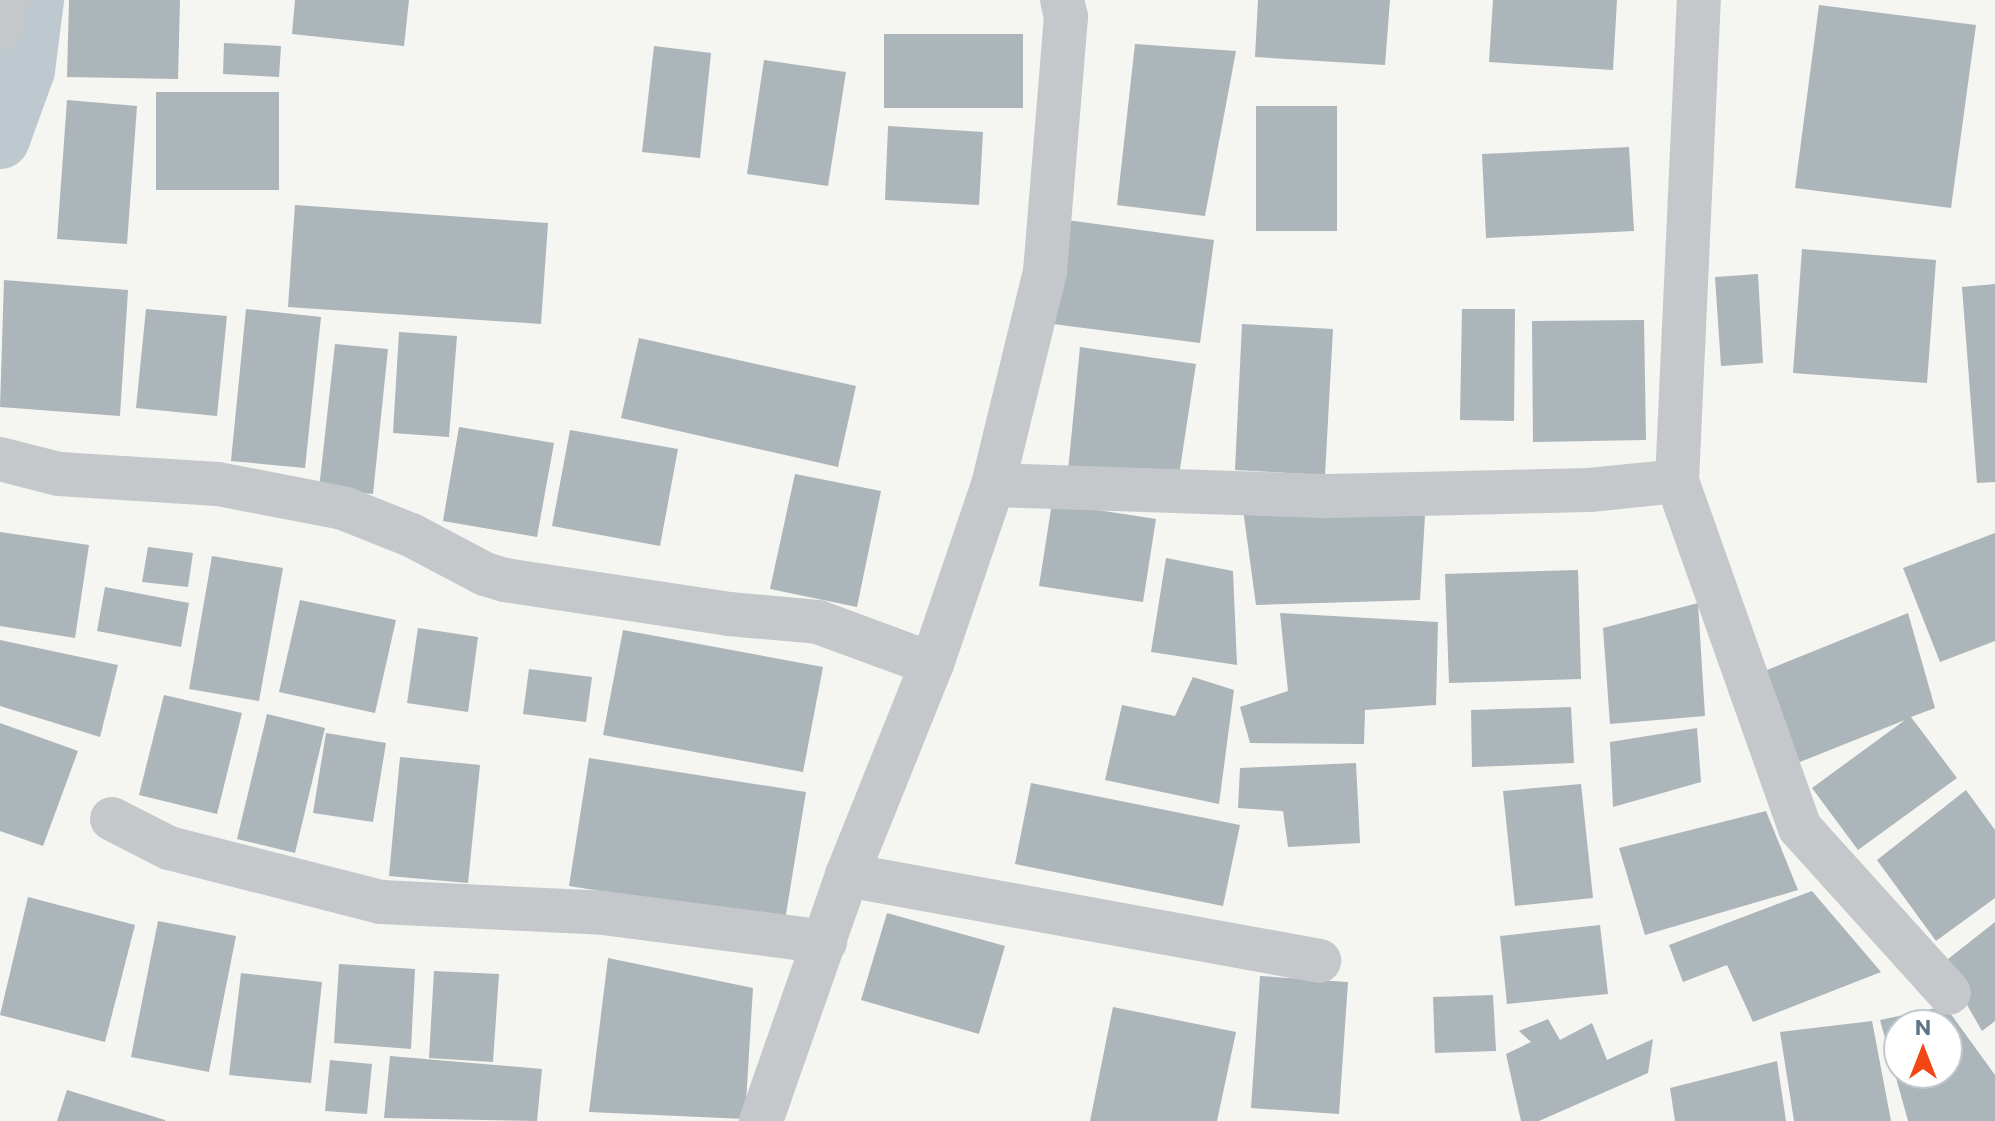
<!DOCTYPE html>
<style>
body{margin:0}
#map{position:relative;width:1995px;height:1121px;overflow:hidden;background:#f5f5f1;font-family:Commissioner,sans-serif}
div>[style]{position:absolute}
.canal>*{height:60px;margin:-30px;padding:0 30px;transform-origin:30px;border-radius:30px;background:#bdc9ce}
.building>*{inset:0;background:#acb5ba}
.minor>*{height:44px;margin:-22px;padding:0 22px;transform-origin:22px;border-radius:22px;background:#c4c8cb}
span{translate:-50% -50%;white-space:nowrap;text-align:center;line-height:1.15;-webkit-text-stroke:8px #fff;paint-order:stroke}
.north{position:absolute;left:1883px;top:1009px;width:80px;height:80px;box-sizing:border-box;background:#fff;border:2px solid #c0c8ce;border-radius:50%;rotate:0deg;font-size:22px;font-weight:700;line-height:32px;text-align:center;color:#617585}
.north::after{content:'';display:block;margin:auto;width:28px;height:36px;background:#f24714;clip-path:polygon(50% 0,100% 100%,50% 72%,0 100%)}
</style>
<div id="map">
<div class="canal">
<i style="left:0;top:139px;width:73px;rotate:-70.1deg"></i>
<i style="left:25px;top:70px;width:71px;rotate:-82.7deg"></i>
</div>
<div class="building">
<i style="clip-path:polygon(69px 0,180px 0,178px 79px,67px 77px)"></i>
<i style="clip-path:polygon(295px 0,409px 0,404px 46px,292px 34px)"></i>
<i style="clip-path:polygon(1258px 0,1390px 0,1385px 65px,1255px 57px)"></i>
<i style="clip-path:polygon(1493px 0,1617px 0,1613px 70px,1489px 62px)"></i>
<i style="clip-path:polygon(1819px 5px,1976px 25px,1951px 208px,1795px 188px)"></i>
<i style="clip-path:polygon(884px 34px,1023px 34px,1023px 108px,884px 108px)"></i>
<i style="clip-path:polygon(224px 43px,281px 46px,279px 77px,223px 74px)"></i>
<i style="clip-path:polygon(1135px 44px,1236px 51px,1205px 216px,1117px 205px)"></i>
<i style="clip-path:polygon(654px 46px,711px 53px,700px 158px,642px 152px)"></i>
<i style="clip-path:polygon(764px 60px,846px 72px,828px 186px,747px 174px)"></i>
<i style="clip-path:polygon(156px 92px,279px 92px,279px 190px,156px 190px)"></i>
<i style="clip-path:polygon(67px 100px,137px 106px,127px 244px,57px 239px)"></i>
<i style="clip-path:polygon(1256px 106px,1337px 106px,1337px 231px,1256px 231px)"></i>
<i style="clip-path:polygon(888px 126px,983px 132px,979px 205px,885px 200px)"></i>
<i style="clip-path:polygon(1629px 147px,1634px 231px,1486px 238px,1482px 154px)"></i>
<i style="clip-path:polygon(295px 205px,548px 223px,541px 324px,288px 307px)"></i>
<i style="clip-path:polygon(1067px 220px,1214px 240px,1200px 343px,1053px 324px)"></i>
<i style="clip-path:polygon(1802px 249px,1936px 260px,1927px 383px,1793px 373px)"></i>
<i style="clip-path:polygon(1758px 274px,1763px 363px,1721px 366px,1715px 277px)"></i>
<i style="clip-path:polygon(4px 280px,128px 290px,120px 416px,0 407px)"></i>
<i style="clip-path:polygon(1995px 284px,1995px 482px,1977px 483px,1962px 287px)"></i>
<i style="clip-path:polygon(146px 309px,227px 316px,217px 416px,136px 408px)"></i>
<i style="clip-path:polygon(246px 309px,321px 317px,305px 468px,231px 461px)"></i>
<i style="clip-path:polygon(1462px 309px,1515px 309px,1514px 421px,1460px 420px)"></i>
<i style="clip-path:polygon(1644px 320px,1646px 440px,1533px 442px,1532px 321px)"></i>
<i style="clip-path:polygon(1242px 324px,1333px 329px,1325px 475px,1235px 470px)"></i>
<i style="clip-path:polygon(399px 332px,457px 336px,449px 437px,393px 433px)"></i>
<i style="clip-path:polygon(639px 338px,856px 386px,838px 467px,621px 418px)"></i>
<i style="clip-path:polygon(335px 344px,388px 349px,373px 494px,319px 489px)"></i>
<i style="clip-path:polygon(1080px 347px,1196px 364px,1177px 488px,1068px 471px)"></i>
<i style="clip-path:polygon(459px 427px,554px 443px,537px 537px,443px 521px)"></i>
<i style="clip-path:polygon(570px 430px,678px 449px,660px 546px,552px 526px)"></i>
<i style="clip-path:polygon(795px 474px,881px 491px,857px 607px,770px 589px)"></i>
<i style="clip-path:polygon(1242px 502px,1425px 515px,1420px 600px,1256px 605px)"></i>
<i style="clip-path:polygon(1052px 503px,1156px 519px,1143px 602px,1039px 586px)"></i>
<i style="clip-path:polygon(0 532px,89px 545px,75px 638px,0 626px)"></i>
<i style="clip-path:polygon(1995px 533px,1995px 641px,1940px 662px,1903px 568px)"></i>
<i style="clip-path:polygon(148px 547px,193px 553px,188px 587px,142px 582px)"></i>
<i style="clip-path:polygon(212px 556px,283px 568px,259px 701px,189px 689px)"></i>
<i style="clip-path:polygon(1166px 558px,1233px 571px,1237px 665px,1151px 652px)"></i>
<i style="clip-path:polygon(1578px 570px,1581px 679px,1449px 683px,1445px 574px)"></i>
<i style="clip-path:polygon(105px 587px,189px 603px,181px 647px,97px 631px)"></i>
<i style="clip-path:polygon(300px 600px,396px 620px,375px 713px,279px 692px)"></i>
<i style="clip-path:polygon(1698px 603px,1705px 716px,1610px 724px,1603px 628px)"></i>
<i style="clip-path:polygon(1280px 613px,1438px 622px,1436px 705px,1365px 710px,1364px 744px,1250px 743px,1240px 707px,1288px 691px)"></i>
<i style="clip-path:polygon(1908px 613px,1935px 708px,1911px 717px,1957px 778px,1858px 850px,1812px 788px,1905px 720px,1795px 764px,1762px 672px)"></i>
<i style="clip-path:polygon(418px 628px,478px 637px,468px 712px,407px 703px)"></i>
<i style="clip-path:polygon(623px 630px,823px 667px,803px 772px,603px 735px)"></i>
<i style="clip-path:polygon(0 640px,118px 665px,100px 737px,0 706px)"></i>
<i style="clip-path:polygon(529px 669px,592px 677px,586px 722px,523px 714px)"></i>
<i style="clip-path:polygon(1193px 677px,1234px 690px,1219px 804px,1105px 780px,1122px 705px,1175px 716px)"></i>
<i style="clip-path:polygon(164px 695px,242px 713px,217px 814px,139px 795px)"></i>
<i style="clip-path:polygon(1571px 707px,1574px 763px,1472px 767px,1471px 710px)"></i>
<i style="clip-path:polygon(267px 714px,325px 728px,295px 853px,237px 839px)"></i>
<i style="clip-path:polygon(0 723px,78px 751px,43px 846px,0 831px)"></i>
<i style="clip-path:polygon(1697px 728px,1701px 782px,1613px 807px,1610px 742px)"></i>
<i style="clip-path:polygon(326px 733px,386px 743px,373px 822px,313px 813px)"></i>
<i style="clip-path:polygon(400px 757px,480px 765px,468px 883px,389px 876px)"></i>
<i style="clip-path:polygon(589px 758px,806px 792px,785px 920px,569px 886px)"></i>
<i style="clip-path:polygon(1356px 763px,1360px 843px,1288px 847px,1283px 811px,1238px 808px,1240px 768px)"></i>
<i style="clip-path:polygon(1031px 783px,1240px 825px,1223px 906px,1015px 864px)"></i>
<i style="clip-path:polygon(1581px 784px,1593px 898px,1515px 906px,1503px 791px)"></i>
<i style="clip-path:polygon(1966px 790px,1995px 830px,1995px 898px,1936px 941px,1877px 860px)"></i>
<i style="clip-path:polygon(1766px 811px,1798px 890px,1645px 935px,1619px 848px)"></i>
<i style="clip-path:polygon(1812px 891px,1881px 972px,1753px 1022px,1727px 965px,1683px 982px,1669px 945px)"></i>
<i style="clip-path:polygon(28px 897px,135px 925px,105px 1042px,0 1015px)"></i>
<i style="clip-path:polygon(887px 913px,1005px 946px,979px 1034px,861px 1000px)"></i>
<i style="clip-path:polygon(158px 921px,236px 936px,209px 1072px,131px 1057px)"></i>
<i style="clip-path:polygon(1995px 922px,1995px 1021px,1982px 1031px,1943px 963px)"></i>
<i style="clip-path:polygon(1600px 925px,1608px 994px,1507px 1004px,1500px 936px)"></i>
<i style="clip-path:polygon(608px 958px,753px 988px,745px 1119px,589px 1112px)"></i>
<i style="clip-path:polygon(339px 964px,415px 969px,411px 1049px,334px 1043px)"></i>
<i style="clip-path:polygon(434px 971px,499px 974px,493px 1062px,429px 1058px)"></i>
<i style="clip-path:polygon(241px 973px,322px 982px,311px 1083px,229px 1075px)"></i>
<i style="clip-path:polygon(1260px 976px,1348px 982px,1339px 1114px,1251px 1108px)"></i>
<i style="clip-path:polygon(1493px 995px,1496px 1051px,1435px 1053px,1433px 997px)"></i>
<i style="clip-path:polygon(evenodd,1945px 1006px,1995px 1075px,1995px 1121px,1908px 1121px,1880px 1020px,1945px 1006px,1899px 1025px,1947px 1025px,1947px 1073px,1899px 1073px,1899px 1025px)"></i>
<i style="clip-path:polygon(1113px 1007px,1236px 1032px,1217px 1121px,1090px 1121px)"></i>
<i style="clip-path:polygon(1548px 1019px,1560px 1040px,1592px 1023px,1607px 1060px,1653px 1039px,1648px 1073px,1539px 1121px,1521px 1121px,1506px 1054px,1531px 1042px,1519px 1031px)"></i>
<i style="clip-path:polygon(1872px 1021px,1891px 1121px,1794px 1121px,1780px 1032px)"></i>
<i style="clip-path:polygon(390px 1056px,542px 1069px,537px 1121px,384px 1118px)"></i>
<i style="clip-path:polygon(330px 1060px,372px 1064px,367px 1114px,325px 1111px)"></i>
<i style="clip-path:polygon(1777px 1061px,1786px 1121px,1675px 1121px,1670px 1088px)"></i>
<i style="clip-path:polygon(67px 1090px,165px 1120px,165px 1121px,57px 1121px)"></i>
</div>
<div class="minor">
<i style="left:0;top:29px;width:30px;rotate:-76deg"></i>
<i style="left:0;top:459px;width:61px;rotate:14.3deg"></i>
<i style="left:59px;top:474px;width:159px;rotate:3.6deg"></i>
<i style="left:218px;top:484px;width:127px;rotate:10.9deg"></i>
<i style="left:343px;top:508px;width:73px;rotate:21.7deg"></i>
<i style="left:411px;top:535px;width:84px;rotate:27.8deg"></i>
<i style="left:485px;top:574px;width:21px;rotate:17deg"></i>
<i style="left:505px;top:580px;width:227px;rotate:8.6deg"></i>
<i style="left:729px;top:614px;width:89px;rotate:5.1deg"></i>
<i style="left:818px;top:622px;width:121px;rotate:20.2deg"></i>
<i style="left:1677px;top:481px;width:482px;rotate:-87.4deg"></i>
<i style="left:993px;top:485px;width:336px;rotate:1.9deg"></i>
<i style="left:1329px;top:496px;width:261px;rotate:-1.3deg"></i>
<i style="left:1590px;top:490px;width:87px;rotate:-5.9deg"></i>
<i style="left:1677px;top:481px;width:368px;rotate:70.5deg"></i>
<i style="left:1800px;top:828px;width:222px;rotate:47.9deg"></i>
<i style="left:112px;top:819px;width:64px;rotate:27deg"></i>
<i style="left:169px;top:848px;width:219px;rotate:14.3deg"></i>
<i style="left:381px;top:902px;width:222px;rotate:2.8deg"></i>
<i style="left:603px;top:913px;width:224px;rotate:7.4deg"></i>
<i style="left:847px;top:875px;width:480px;rotate:10.3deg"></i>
<i style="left:761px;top:1121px;width:261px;rotate:-70.7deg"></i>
<i style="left:847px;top:875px;width:227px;rotate:-68.1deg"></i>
<i style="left:932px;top:664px;width:189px;rotate:-71.2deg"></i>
<i style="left:993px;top:485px;width:219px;rotate:-76.3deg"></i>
<i style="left:1045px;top:272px;width:256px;rotate:-85.3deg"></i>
<i style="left:1066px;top:17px;width:17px;rotate:-103deg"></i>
</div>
<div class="north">N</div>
</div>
